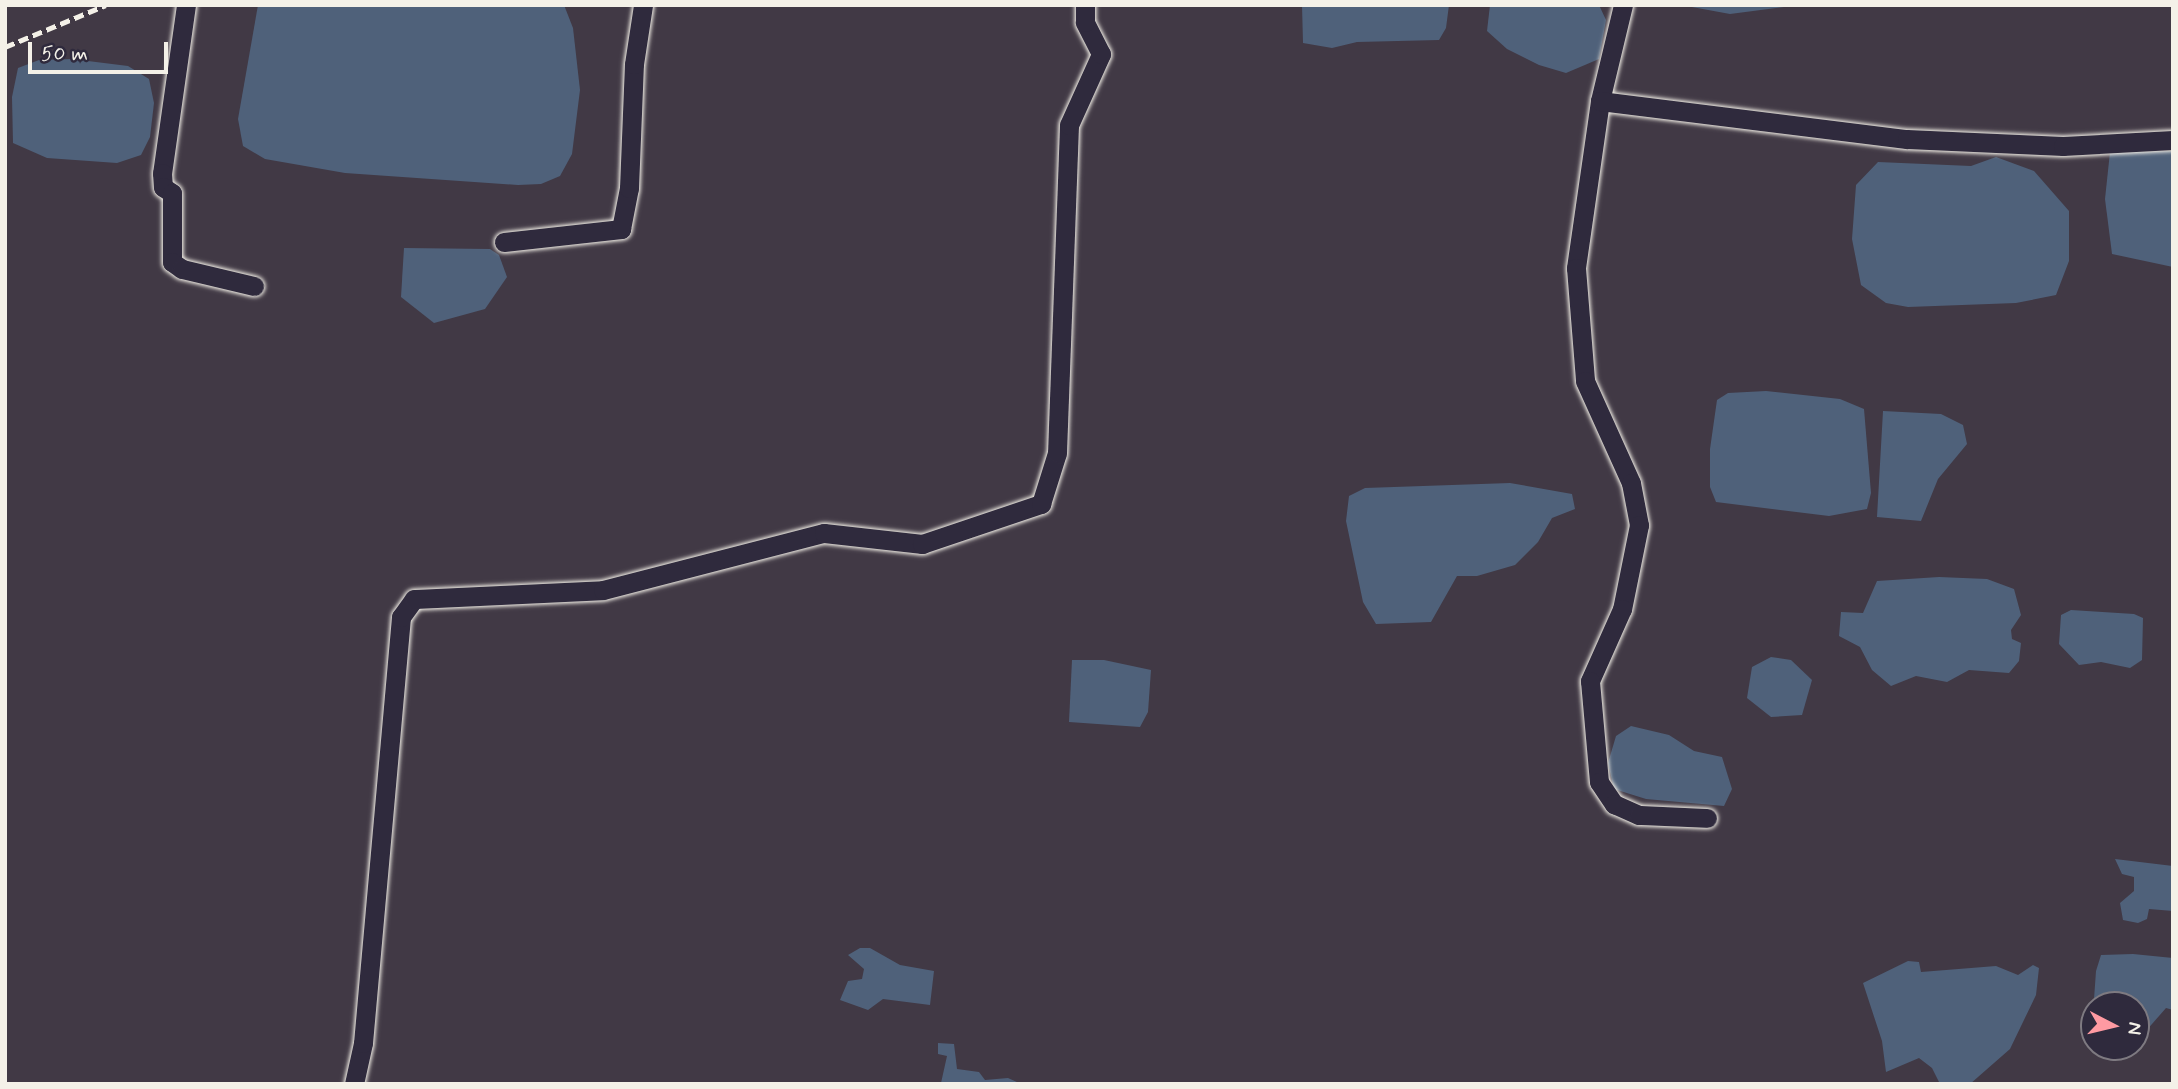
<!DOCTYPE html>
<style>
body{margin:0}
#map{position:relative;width:2178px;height:1089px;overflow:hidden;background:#413945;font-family:Mynerve,sans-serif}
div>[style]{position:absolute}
.water>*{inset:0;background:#4f617a}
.roads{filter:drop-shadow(0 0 2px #f4f1e8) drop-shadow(0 0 2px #f4f1e8)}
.street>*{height:19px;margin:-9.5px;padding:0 9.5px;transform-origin:9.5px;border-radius:9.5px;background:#2f2a3d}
.rail>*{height:5px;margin-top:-2.5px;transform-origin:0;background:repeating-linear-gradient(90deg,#f4f1e8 0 10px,transparent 0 15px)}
span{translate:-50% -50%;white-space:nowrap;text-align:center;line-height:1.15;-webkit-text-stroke:5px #2f2a3d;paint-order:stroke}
.frame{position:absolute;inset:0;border:7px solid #f4f1e8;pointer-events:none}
.north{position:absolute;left:2080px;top:991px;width:70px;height:70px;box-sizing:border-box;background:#2f2a3d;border:2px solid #7e7a81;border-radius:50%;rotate:97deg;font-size:19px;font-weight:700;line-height:28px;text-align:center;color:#f4f1e8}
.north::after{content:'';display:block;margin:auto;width:24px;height:32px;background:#ff9aa2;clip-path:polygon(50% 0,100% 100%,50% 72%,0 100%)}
.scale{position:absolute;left:28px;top:42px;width:140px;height:32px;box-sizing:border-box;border:4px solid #f4f1e8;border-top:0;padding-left:9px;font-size:21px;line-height:24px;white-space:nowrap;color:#f4f1e8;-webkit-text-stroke:5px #2f2a3d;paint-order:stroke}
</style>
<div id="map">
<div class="water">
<i style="clip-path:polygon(258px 5px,564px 5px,573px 28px,580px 90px,572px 154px,560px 176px,541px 184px,518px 185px,345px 173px,265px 159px,243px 146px,238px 119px)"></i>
<i style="clip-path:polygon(1302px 5px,1449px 5px,1446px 28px,1439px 40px,1357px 42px,1332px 48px,1303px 43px)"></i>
<i style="clip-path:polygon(1490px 5px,1599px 5px,1606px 20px,1599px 59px,1566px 73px,1539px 65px,1507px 49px,1487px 31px)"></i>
<i style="clip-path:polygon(1681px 5px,1800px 5px,1730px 14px)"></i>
<i style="clip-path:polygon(72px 59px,128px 66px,149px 79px,154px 103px,150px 137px,141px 155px,117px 163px,47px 158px,13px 143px,12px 97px,18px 68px,39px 60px)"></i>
<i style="clip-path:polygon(2173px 151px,2173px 267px,2112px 254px,2105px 199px,2110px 152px)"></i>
<i style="clip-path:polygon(1996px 157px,2034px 171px,2069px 211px,2069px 261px,2056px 295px,2016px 303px,1908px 307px,1886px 303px,1861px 285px,1852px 239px,1856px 185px,1878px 162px,1971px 166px)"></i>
<i style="clip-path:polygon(404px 248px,490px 249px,499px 255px,507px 277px,485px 309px,434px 323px,401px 297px)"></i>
<i style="clip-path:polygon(1766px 391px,1840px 399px,1864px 409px,1871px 493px,1867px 509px,1829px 516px,1716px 502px,1710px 487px,1710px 449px,1717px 400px,1728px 393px)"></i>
<i style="clip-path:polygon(1883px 411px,1941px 414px,1963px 425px,1967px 444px,1938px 479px,1921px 521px,1877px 517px)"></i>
<i style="clip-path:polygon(1510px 483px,1572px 494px,1575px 509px,1552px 518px,1538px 542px,1515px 565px,1477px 576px,1457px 576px,1431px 622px,1376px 624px,1363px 602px,1346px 521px,1349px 496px,1365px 488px)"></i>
<i style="clip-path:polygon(1939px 577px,1987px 579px,2014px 589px,2021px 615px,2011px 630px,2012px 639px,2021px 643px,2019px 661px,2009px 673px,1969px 670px,1947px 682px,1916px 676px,1891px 686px,1872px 670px,1860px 647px,1839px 636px,1841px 612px,1863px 613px,1877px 581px)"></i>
<i style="clip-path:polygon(2071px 610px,2134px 614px,2143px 618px,2142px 660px,2130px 668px,2101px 662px,2079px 665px,2059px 644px,2061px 615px)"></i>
<i style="clip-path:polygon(1771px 657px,1791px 660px,1812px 680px,1802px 715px,1771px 717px,1747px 698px,1752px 667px)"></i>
<i style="clip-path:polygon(1072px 660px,1104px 660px,1151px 670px,1148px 712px,1140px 727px,1069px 722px)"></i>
<i style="clip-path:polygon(1631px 726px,1669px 735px,1694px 751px,1722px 757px,1732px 789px,1724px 806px,1646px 799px,1614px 789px,1608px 763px,1616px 736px)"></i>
<i style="clip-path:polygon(2115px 859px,2173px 866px,2173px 911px,2149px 909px,2147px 919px,2138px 923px,2123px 920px,2120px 903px,2134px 891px,2134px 877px,2122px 874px)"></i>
<i style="clip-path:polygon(860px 948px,870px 948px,900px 965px,934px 971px,930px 1005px,883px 999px,868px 1010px,840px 1000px,848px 981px,862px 979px,864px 969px,848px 955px)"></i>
<i style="clip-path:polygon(2133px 954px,2173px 958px,2173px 1010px,2166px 1008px,2145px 1032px,2136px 1033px,2136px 1005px,2094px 1005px,2093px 1013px,2096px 971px,2101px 955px)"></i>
<i style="clip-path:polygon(1908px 961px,1919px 962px,1921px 972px,1996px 966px,2018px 975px,2033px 965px,2039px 968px,2036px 995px,2010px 1049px,1970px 1084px,1940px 1084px,1932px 1068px,1919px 1058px,1886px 1072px,1882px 1041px,1863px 983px)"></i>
<i style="clip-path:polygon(938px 1043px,954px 1044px,957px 1069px,979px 1072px,985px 1080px,1008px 1078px,1021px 1084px,941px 1083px,947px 1056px,938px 1054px)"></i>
</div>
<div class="roads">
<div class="street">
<i style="left:186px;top:5px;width:170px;rotate:98.1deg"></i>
<i style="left:162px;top:173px;width:14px;rotate:86deg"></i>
<i style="left:163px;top:187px;width:11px;rotate:34deg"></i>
<i style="left:172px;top:193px;width:69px;rotate:90deg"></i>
<i style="left:172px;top:262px;width:12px;rotate:35deg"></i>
<i style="left:182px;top:269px;width:74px;rotate:13.3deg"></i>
<i style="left:1623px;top:5px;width:99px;rotate:103.5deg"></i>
<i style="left:1600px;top:101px;width:169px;rotate:98.2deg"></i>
<i style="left:1576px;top:268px;width:113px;rotate:85.4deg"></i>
<i style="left:1585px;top:381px;width:112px;rotate:65.7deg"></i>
<i style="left:1631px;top:483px;width:43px;rotate:79.2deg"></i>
<i style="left:1639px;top:525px;width:86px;rotate:101.4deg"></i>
<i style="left:1622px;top:609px;width:79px;rotate:114deg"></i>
<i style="left:1590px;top:681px;width:101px;rotate:84.9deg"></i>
<i style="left:1599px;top:782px;width:27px;rotate:56deg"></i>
<i style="left:1614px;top:804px;width:27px;rotate:24deg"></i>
<i style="left:1639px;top:815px;width:68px;rotate:2.5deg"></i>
<i style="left:1600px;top:101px;width:309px;rotate:7.1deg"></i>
<i style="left:1907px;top:139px;width:156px;rotate:2.6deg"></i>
<i style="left:2063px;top:146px;width:110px;rotate:-3.1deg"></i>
<i style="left:504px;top:242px;width:118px;rotate:-6.3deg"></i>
<i style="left:621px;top:229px;width:42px;rotate:-79deg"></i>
<i style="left:629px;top:188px;width:124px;rotate:-87.7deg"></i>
<i style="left:634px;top:64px;width:60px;rotate:-81.3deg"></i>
<i style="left:354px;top:1084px;width:42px;rotate:-77.6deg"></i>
<i style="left:363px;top:1043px;width:428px;rotate:-84.9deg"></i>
<i style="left:401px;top:617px;width:22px;rotate:-54deg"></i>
<i style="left:414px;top:599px;width:189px;rotate:-2.7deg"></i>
<i style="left:603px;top:590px;width:228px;rotate:-14.5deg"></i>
<i style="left:824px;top:533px;width:99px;rotate:6.4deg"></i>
<i style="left:922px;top:544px;width:126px;rotate:-18.6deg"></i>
<i style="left:1041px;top:504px;width:53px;rotate:-72.6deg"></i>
<i style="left:1057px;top:453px;width:328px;rotate:-87.9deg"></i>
<i style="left:1069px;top:125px;width:78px;rotate:-65.7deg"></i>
<i style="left:1101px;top:54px;width:36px;rotate:-117deg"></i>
<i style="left:1085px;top:22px;width:17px;rotate:-90deg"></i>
</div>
</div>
<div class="rail">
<i style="left:5px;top:47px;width:109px;rotate:-22.6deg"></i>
</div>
<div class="frame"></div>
<div class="north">N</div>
<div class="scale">50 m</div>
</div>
